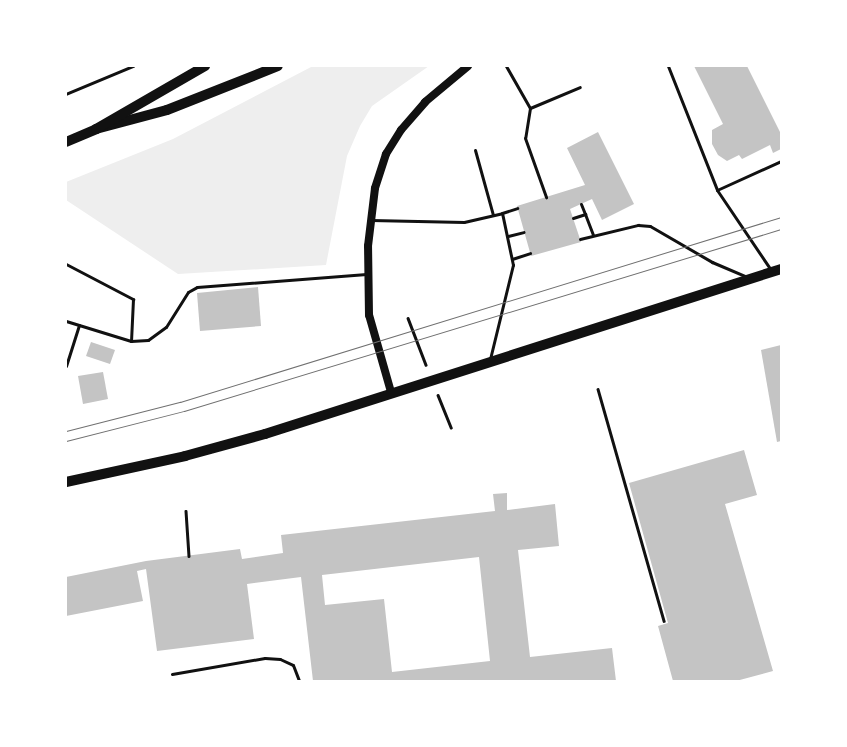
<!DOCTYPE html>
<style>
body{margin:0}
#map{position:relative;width:847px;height:747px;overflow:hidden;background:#fff;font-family:"Source Serif 4",serif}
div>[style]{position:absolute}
.green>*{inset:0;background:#eee}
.building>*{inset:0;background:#c4c4c4}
.path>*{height:2.5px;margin:-1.25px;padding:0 1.25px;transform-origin:1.25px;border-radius:1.25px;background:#111}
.service>*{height:3px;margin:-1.5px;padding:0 1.5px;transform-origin:1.5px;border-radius:1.5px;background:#111}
.secondary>*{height:8px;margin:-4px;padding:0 4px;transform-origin:4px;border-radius:4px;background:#111}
.primary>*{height:10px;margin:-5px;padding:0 5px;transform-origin:5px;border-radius:5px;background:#111}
.tram>*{height:1px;margin:-0.5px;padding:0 0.5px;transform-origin:0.5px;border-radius:0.5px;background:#707070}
span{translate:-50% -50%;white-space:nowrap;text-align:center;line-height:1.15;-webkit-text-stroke:4px #fff;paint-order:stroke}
.frame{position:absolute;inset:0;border:67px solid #fff;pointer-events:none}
</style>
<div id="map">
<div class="green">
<i style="clip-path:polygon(313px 66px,429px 66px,372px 106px,360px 126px,347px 156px,326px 265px,178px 274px,66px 200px,66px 182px,173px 139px)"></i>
</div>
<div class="building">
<i style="clip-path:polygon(694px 66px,747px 66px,781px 134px,781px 149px,773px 153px,770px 145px,742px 159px,739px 155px,727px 161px,718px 155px,712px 144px,712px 130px,723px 124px)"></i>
<i style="clip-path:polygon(598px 132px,634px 204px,602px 220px,592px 199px,570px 209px,581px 242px,531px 256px,517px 206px,585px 185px,567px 148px)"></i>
<i style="clip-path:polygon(258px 287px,261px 326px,200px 331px,197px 293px)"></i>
<i style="clip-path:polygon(91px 342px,115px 350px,110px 364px,86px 356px)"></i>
<i style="clip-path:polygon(781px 345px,781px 441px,777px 442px,761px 350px)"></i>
<i style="clip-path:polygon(103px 372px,108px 399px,83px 404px,78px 376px)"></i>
<i style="clip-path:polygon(744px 450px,757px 495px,725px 504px,773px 671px,736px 681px,673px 681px,658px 626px,668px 623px,629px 483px)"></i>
<i style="clip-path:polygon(evenodd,507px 493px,507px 510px,555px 504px,559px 546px,518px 550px,530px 657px,612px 648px,616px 681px,313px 681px,301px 577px,247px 584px,254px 639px,157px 651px,146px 569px,137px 571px,143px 601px,66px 616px,66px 577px,146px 561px,240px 549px,242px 559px,283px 553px,281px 535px,495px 511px,493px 494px,507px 493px,479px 557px,490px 661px,392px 672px,384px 599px,325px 605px,322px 575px,479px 557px)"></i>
</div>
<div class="path">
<i style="left:66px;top:94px;width:73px;rotate:-22.7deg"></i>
<i style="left:408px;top:318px;width:50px;rotate:69deg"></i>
<i style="left:598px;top:389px;width:241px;rotate:74.1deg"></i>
<i style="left:438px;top:395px;width:35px;rotate:68deg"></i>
<i style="left:186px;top:511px;width:45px;rotate:86.2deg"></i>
</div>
<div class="service">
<i style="left:506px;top:66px;width:48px;rotate:60.3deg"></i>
<i style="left:530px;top:108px;width:30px;rotate:99deg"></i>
<i style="left:525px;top:138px;width:63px;rotate:70.4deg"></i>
<i style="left:668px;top:66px;width:133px;rotate:68.4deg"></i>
<i style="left:717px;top:190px;width:97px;rotate:56deg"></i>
<i style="left:530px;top:108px;width:54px;rotate:-22.8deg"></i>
<i style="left:475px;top:150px;width:67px;rotate:74.5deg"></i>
<i style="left:717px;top:190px;width:70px;rotate:-24.4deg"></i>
<i style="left:581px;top:204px;width:11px;rotate:68deg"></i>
<i style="left:573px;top:218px;width:13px;rotate:-18deg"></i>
<i style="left:585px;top:214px;width:22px;rotate:69deg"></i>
<i style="left:371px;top:220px;width:93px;rotate:1.2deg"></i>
<i style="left:464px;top:222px;width:39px;rotate:-13deg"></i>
<i style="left:508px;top:236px;width:16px;rotate:-14deg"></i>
<i style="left:580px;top:239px;width:60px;rotate:-13.6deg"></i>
<i style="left:638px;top:225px;width:12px;rotate:5deg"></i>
<i style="left:650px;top:226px;width:72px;rotate:30.1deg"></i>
<i style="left:712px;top:262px;width:38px;rotate:23deg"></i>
<i style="left:512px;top:259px;width:19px;rotate:-18deg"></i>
<i style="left:66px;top:264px;width:76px;rotate:27.6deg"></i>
<i style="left:133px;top:299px;width:42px;rotate:92.7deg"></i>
<i style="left:66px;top:321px;width:68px;rotate:17.1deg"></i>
<i style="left:131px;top:341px;width:17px;rotate:-3deg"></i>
<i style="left:148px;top:340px;width:22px;rotate:-36deg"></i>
<i style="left:166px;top:327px;width:41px;rotate:-57.8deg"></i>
<i style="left:188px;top:292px;width:10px;rotate:-29deg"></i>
<i style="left:197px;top:287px;width:170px;rotate:-4.4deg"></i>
<i style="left:490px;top:359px;width:97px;rotate:-76.3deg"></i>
<i style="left:513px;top:265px;width:53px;rotate:-101.9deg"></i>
<i style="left:502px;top:213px;width:16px;rotate:-18deg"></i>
<i style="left:66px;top:366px;width:43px;rotate:-72.4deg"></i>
<i style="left:172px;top:674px;width:94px;rotate:-9.8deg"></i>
<i style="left:265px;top:658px;width:15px;rotate:4deg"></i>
<i style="left:280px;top:659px;width:14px;rotate:25deg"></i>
<i style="left:293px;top:665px;width:17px;rotate:69deg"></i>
</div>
<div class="secondary">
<i style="left:391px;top:392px;width:80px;rotate:-105.9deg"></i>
<i style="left:369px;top:315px;width:69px;rotate:-90.8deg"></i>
<i style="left:368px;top:246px;width:58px;rotate:-83.1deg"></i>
<i style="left:375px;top:188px;width:36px;rotate:-72deg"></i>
<i style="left:386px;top:154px;width:28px;rotate:-58deg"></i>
<i style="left:401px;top:130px;width:37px;rotate:-49deg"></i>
<i style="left:425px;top:102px;width:56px;rotate:-39.9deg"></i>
</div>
<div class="primary">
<i style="left:96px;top:129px;width:73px;rotate:-15deg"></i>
<i style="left:167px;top:110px;width:119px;rotate:-21.6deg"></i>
<i style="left:66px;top:142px;width:33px;rotate:-23deg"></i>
<i style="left:96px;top:129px;width:126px;rotate:-30deg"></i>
<i style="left:66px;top:482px;width:122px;rotate:-12.3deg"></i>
<i style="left:185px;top:456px;width:83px;rotate:-15.4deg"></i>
<i style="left:265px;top:434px;width:542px;rotate:-17.73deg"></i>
</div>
<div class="tram">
<i style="left:66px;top:431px;width:118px;rotate:-14.3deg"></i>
<i style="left:180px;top:402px;width:629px;rotate:-17.11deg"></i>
<i style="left:66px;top:441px;width:122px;rotate:-14.3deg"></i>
<i style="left:184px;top:411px;width:624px;rotate:-16.95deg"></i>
</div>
<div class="frame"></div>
</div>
